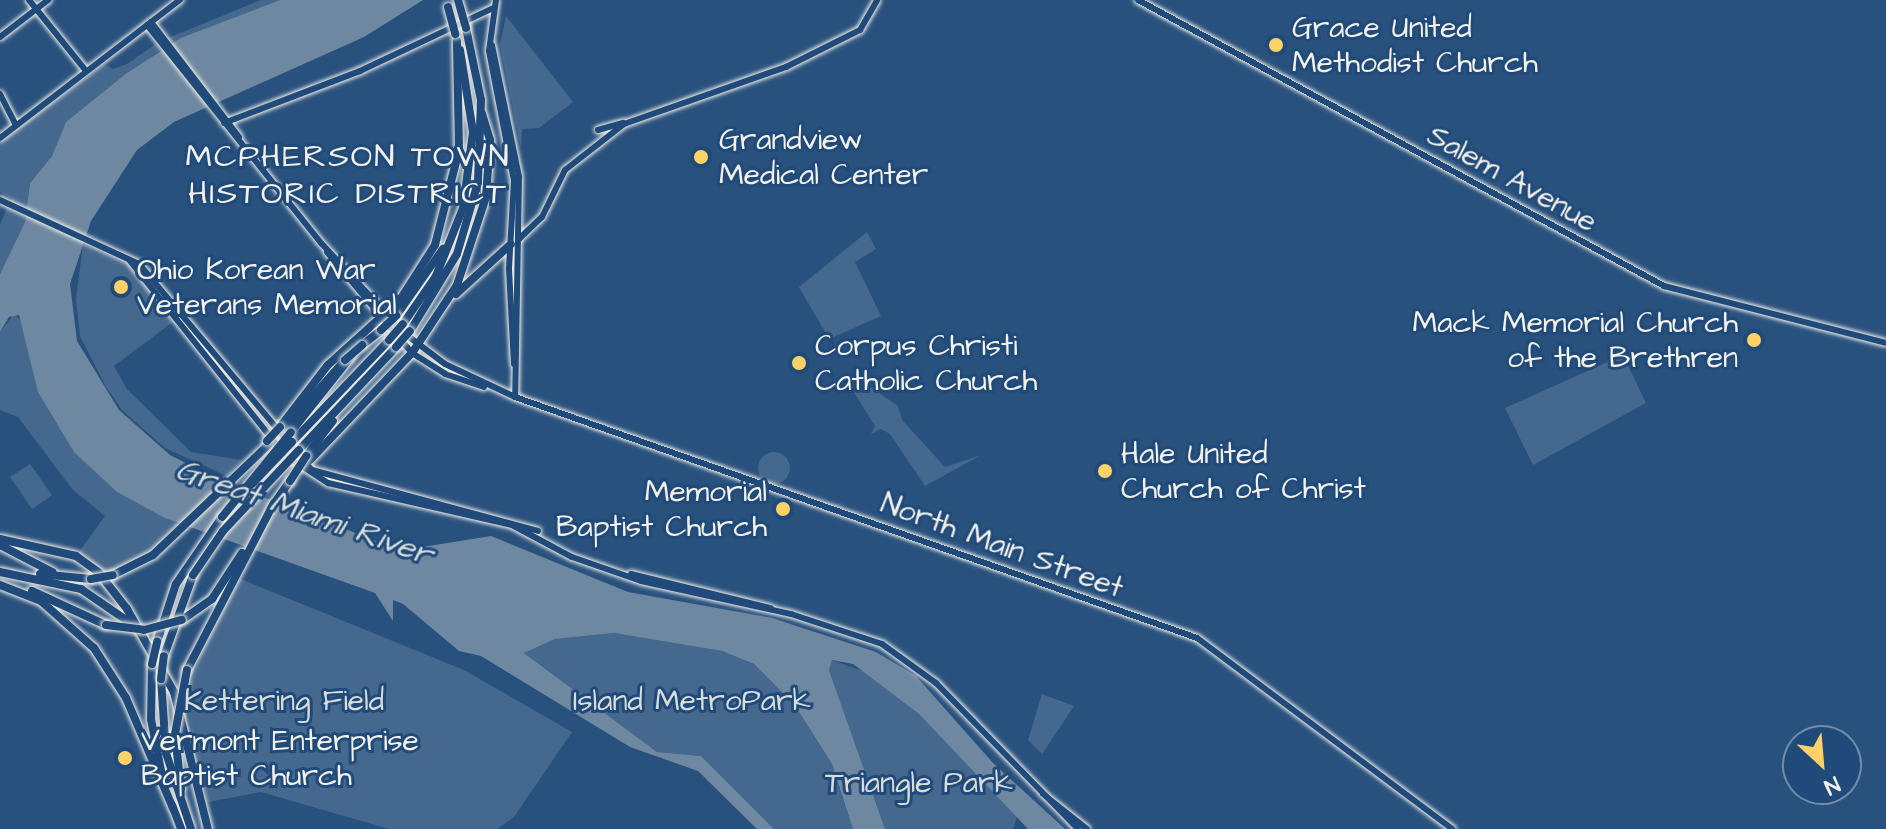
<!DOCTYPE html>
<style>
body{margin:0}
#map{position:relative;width:1886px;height:829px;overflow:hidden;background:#28517e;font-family:"Architects Daughter",sans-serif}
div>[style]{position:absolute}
.green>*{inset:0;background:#45688e}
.round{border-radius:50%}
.water>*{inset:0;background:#6e88a2}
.roads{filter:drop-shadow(0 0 2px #f4f1e8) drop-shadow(0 0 2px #f4f1e8)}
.major>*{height:6px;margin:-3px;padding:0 3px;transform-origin:3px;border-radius:3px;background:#1f4a7a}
.highway>*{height:8px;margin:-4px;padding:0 4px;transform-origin:4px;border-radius:4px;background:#1f4a7a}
.bridges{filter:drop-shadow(0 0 2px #f4f1e8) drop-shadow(0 0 2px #f4f1e8)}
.highway-bridge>*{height:8px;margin:-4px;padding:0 4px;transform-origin:4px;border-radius:4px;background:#1f4a7a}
.dots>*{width:22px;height:22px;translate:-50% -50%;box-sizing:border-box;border:4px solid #1f4a7a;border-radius:50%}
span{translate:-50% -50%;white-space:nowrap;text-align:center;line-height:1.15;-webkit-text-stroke:6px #1f4a7a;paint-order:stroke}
.poi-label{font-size:30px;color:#f4f1e8}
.left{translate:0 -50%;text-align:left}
.right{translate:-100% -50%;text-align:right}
.street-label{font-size:30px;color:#f4f1e8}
.park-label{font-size:30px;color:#dadcda}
.neighbourhood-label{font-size:32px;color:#f4f1e8;letter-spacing:2px}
.water-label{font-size:32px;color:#d9dcda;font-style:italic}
.north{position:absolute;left:1782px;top:725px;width:80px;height:80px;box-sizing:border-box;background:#1f4a7a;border:2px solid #748da6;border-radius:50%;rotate:154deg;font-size:22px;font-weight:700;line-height:32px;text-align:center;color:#f4f1e8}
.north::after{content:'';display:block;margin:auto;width:28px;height:36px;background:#ffd166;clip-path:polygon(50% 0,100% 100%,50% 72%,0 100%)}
</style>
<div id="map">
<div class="green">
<i style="clip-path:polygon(261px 0,280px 0,173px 43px,168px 38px)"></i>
<i style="clip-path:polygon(506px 16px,573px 102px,539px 128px,522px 129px,521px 148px,500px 45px)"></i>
<i style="clip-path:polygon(157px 43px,162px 49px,66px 123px,52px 156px,30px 183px,25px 222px,0 274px,0 225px,11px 198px,0 192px,0 142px,105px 64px,113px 69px,127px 64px)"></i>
<i style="clip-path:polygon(867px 232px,876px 249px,855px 262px,881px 316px,829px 339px,799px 287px)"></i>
<i style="clip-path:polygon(83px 244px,128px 264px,173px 322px,114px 366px,127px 389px,191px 452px,242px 460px,227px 476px,165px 448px,122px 410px,106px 387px,80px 336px,76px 299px)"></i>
<i style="clip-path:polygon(14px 314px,22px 322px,38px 392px,117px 492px,184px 526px,139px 564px,101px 577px,76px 556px,105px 516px,72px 489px,18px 417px,0 410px,0 332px)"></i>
<i style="clip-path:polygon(1623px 355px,1646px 403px,1533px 465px,1505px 408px)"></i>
<i style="clip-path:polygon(853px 375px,898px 406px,902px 420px,945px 467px,981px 455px,925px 486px,890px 434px,881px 429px,871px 434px,875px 426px,845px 378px)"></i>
<i class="round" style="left:758px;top:452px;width:32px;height:32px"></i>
<i style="clip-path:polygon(30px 464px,52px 495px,32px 509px,10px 477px)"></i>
<i style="clip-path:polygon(231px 575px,464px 670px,572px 732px,514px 817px,497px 829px,389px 829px,261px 792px,208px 802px,185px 699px)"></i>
<i style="clip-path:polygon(614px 633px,722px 651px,754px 664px,794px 704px,832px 764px,853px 829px,774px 829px,701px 756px,657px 752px,524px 653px,555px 639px)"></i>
<i style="clip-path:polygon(831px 660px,869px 673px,919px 714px,1017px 817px,1013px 829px,885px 829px,829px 670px)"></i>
<i style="clip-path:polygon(1042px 694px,1074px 706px,1042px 754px,1028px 740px)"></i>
</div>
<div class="water">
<i style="clip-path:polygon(280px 0,423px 0,364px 37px,174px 122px,137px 150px,91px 221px,70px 284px,77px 341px,119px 410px,170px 455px,219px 480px,384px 544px,404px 550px,491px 536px,628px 592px,772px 618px,876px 652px,916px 676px,993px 763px,1065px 829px,1028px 829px,919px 714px,853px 664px,832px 660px,829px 670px,885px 829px,853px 829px,832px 764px,794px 704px,754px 664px,722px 651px,614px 633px,555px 639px,524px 653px,657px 752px,701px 756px,774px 829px,757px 829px,698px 771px,630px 747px,481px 656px,459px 651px,403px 604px,393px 600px,393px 621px,375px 593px,165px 518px,117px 492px,74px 452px,38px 392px,19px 315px,9px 317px,0 332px,0 274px,25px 222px,30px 183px,52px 156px,66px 122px,127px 73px,181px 38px)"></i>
</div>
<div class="roads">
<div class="major">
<i style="left:29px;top:0;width:91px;rotate:51.2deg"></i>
<i style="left:496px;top:0;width:51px;rotate:97.8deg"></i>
<i style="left:489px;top:51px;width:132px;rotate:79.1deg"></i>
<i style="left:514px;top:181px;width:88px;rotate:93.3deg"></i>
<i style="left:509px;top:269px;width:95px;rotate:87deg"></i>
<i style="left:1138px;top:0;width:599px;rotate:28.53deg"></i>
<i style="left:1664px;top:286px;width:229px;rotate:14.4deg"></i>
<i style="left:151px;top:22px;width:145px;rotate:52.6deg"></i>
<i style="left:147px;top:25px;width:280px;rotate:51.4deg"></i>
<i style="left:322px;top:244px;width:121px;rotate:47.3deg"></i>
<i style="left:404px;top:333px;width:51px;rotate:37.1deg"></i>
<i style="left:445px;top:364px;width:77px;rotate:25.2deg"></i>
<i style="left:515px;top:397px;width:723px;rotate:19.46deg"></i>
<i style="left:1197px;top:638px;width:319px;rotate:36.8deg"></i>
<i style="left:0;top:37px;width:61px;rotate:-37.6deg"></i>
<i style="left:492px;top:45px;width:135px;rotate:78.4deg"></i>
<i style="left:519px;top:177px;width:220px;rotate:91deg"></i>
<i style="left:0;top:94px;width:35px;rotate:63deg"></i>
<i style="left:224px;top:123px;width:146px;rotate:-20.9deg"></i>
<i style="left:360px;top:71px;width:147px;rotate:-25.3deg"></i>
<i style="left:598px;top:130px;width:26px;rotate:-16deg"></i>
<i style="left:0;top:138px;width:227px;rotate:-37.5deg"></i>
<i style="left:0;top:200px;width:153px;rotate:24.7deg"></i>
<i style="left:139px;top:264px;width:269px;rotate:50deg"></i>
<i style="left:312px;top:470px;width:234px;rotate:15.1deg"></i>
<i style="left:519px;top:239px;width:32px;rotate:-44deg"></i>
<i style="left:542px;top:217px;width:52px;rotate:-63.9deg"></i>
<i style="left:565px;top:170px;width:75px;rotate:-37.9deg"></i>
<i style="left:624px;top:124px;width:172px;rotate:-19.4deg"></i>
<i style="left:786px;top:67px;width:83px;rotate:-26.6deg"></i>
<i style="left:860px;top:30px;width:34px;rotate:-60deg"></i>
<i style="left:327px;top:252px;width:132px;rotate:49.9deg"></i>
<i style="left:412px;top:353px;width:39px;rotate:32deg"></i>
<i style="left:445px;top:374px;width:41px;rotate:18.4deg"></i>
<i style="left:130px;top:261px;width:241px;rotate:51.4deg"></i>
<i style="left:288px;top:457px;width:48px;rotate:33deg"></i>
<i style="left:328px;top:483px;width:189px;rotate:12.9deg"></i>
<i style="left:512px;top:525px;width:68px;rotate:28.1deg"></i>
<i style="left:572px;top:557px;width:73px;rotate:19.2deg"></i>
<i style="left:641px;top:581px;width:154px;rotate:12.4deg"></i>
<i style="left:791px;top:614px;width:96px;rotate:18.2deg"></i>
<i style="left:882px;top:644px;width:67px;rotate:35.8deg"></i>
<i style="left:936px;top:683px;width:204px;rotate:45.8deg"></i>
<i style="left:631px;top:574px;width:144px;rotate:13.7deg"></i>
<i style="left:1043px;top:794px;width:56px;rotate:38.5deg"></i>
</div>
<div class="highway">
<i style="left:456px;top:294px;width:74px;rotate:-42.3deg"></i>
<i style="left:396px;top:316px;width:82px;rotate:-55deg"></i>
<i style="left:403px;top:324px;width:58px;rotate:-55.5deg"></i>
<i style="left:436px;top:276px;width:73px;rotate:-68.3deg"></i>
<i style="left:463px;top:208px;width:77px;rotate:-82.5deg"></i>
<i style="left:473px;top:132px;width:83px;rotate:-99deg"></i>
<i style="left:410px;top:331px;width:90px;rotate:-58.6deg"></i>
<i style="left:457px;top:254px;width:75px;rotate:-73.7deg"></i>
<i style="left:478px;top:182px;width:82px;rotate:-87.9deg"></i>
<i style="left:481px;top:100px;width:74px;rotate:-101.8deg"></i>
<i style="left:362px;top:345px;width:24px;rotate:-38deg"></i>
<i style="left:280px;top:427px;width:78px;rotate:-52.3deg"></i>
<i style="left:328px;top:365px;width:97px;rotate:-42.1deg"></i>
<i style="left:400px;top:300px;width:65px;rotate:-57.5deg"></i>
<i style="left:435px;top:245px;width:98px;rotate:-75.8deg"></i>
<i style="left:459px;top:150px;width:109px;rotate:-91.1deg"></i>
<i style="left:285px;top:428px;width:91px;rotate:-48.6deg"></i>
<i style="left:291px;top:432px;width:98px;rotate:-51.6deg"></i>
<i style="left:292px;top:442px;width:141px;rotate:-46.4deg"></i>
<i style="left:299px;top:450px;width:141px;rotate:-46.7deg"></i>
<i style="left:306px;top:456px;width:44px;rotate:-52.4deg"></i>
<i style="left:310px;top:460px;width:148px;rotate:-46.4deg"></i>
<i style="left:412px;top:353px;width:82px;rotate:-56.5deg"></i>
<i style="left:457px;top:285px;width:93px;rotate:-71.8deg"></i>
<i style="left:486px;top:197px;width:57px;rotate:-86deg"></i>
<i style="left:490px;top:140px;width:28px;rotate:-107deg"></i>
<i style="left:273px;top:505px;width:29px;rotate:-55deg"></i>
<i style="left:0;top:539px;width:78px;rotate:12.6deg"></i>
<i style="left:76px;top:556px;width:29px;rotate:36deg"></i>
<i style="left:99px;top:573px;width:46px;rotate:52.1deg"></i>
<i style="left:127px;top:609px;width:95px;rotate:60.5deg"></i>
<i style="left:174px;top:692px;width:141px;rotate:76.1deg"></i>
<i style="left:0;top:545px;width:59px;rotate:27.4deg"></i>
<i style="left:0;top:572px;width:83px;rotate:11.9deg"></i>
<i style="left:81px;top:589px;width:62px;rotate:34.5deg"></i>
<i style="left:40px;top:574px;width:51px;rotate:5.6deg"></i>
<i style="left:113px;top:575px;width:45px;rotate:-26.6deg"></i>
<i style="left:153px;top:555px;width:161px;rotate:-43.7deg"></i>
<i style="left:0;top:585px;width:44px;rotate:21.3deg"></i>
<i style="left:41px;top:601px;width:71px;rotate:41.6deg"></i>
<i style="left:94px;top:648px;width:59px;rotate:57.4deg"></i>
<i style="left:126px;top:698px;width:120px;rotate:66.9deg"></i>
<i style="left:32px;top:591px;width:81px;rotate:24.7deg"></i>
<i style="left:182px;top:620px;width:37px;rotate:-35deg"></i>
<i style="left:212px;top:599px;width:55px;rotate:-56.9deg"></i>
<i style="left:157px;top:642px;width:61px;rotate:-71.9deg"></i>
<i style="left:176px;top:584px;width:81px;rotate:-55.5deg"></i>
<i style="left:164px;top:656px;width:86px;rotate:-70.3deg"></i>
<i style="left:152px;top:664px;width:55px;rotate:91deg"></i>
<i style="left:151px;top:719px;width:63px;rotate:79deg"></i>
<i style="left:187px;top:670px;width:188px;rotate:-62.5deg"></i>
<i style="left:161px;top:679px;width:74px;rotate:86.1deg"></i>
<i style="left:166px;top:753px;width:80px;rotate:71.8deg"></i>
<i style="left:175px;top:734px;width:55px;rotate:83.8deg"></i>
<i style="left:172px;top:805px;width:26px;rotate:69deg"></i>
</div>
</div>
<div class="bridges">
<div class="highway-bridge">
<i style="left:458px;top:0;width:29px;rotate:74deg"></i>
<i style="left:448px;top:7px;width:28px;rotate:75deg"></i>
<i style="left:381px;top:330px;width:21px;rotate:-43deg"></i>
<i style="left:389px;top:340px;width:21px;rotate:-49deg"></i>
<i style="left:396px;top:347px;width:21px;rotate:-49deg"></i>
<i style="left:345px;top:360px;width:23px;rotate:-41deg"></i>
<i style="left:267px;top:441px;width:19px;rotate:-47deg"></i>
<i style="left:290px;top:481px;width:30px;rotate:-57deg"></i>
<i style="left:252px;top:484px;width:58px;rotate:-46.4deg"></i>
<i style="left:222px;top:517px;width:109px;rotate:-50.9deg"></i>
<i style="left:193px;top:575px;width:53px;rotate:-55.7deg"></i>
<i style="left:223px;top:531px;width:111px;rotate:-46.8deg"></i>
<i style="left:91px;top:579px;width:22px;rotate:-10deg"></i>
<i style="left:106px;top:625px;width:38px;rotate:7deg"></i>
<i style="left:144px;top:630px;width:39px;rotate:-15deg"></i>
<i style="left:152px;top:664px;width:23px;rotate:-77deg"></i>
<i style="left:161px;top:679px;width:23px;rotate:-83deg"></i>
<i style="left:175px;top:734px;width:65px;rotate:-79.4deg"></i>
</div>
</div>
<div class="dots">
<i style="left:1276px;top:45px;background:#ffd166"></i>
<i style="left:701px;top:157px;background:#ffd166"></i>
<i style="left:121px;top:287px;background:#ffd166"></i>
<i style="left:1754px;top:340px;background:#ffd166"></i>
<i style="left:799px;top:363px;background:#ffd166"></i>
<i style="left:1105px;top:471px;background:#ffd166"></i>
<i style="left:783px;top:509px;background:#ffd166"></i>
<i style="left:125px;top:758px;background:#ffd166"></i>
</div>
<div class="poi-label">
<span class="left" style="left:1292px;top:45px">Grace United<br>Methodist Church</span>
<span class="left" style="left:719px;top:157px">Grandview<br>Medical Center</span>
<span class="left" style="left:137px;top:287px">Ohio Korean War<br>Veterans Memorial</span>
<span class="right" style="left:1738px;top:340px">Mack Memorial Church<br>of the Brethren</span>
<span class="left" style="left:815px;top:363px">Corpus Christi<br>Catholic Church</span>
<span class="left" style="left:1121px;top:471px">Hale United<br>Church of Christ</span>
<span class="right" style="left:767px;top:509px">Memorial<br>Baptist Church</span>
<span class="left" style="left:141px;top:758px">Vermont Enterprise<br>Baptist Church</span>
</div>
<div class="street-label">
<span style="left:1512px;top:179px;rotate:29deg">Salem Avenue</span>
<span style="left:1002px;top:546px;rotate:20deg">North Main Street</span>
</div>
<div class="park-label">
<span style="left:284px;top:701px">Kettering Field</span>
<span style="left:692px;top:701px">Island MetroPark</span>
<span style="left:919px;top:783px">Triangle Park</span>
</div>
<div class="neighbourhood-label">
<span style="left:348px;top:176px">MCPHERSON TOWN<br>HISTORIC DISTRICT</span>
</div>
<div class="water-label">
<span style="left:304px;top:513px;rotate:19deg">Great Miami River</span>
</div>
<div class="north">N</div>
</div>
